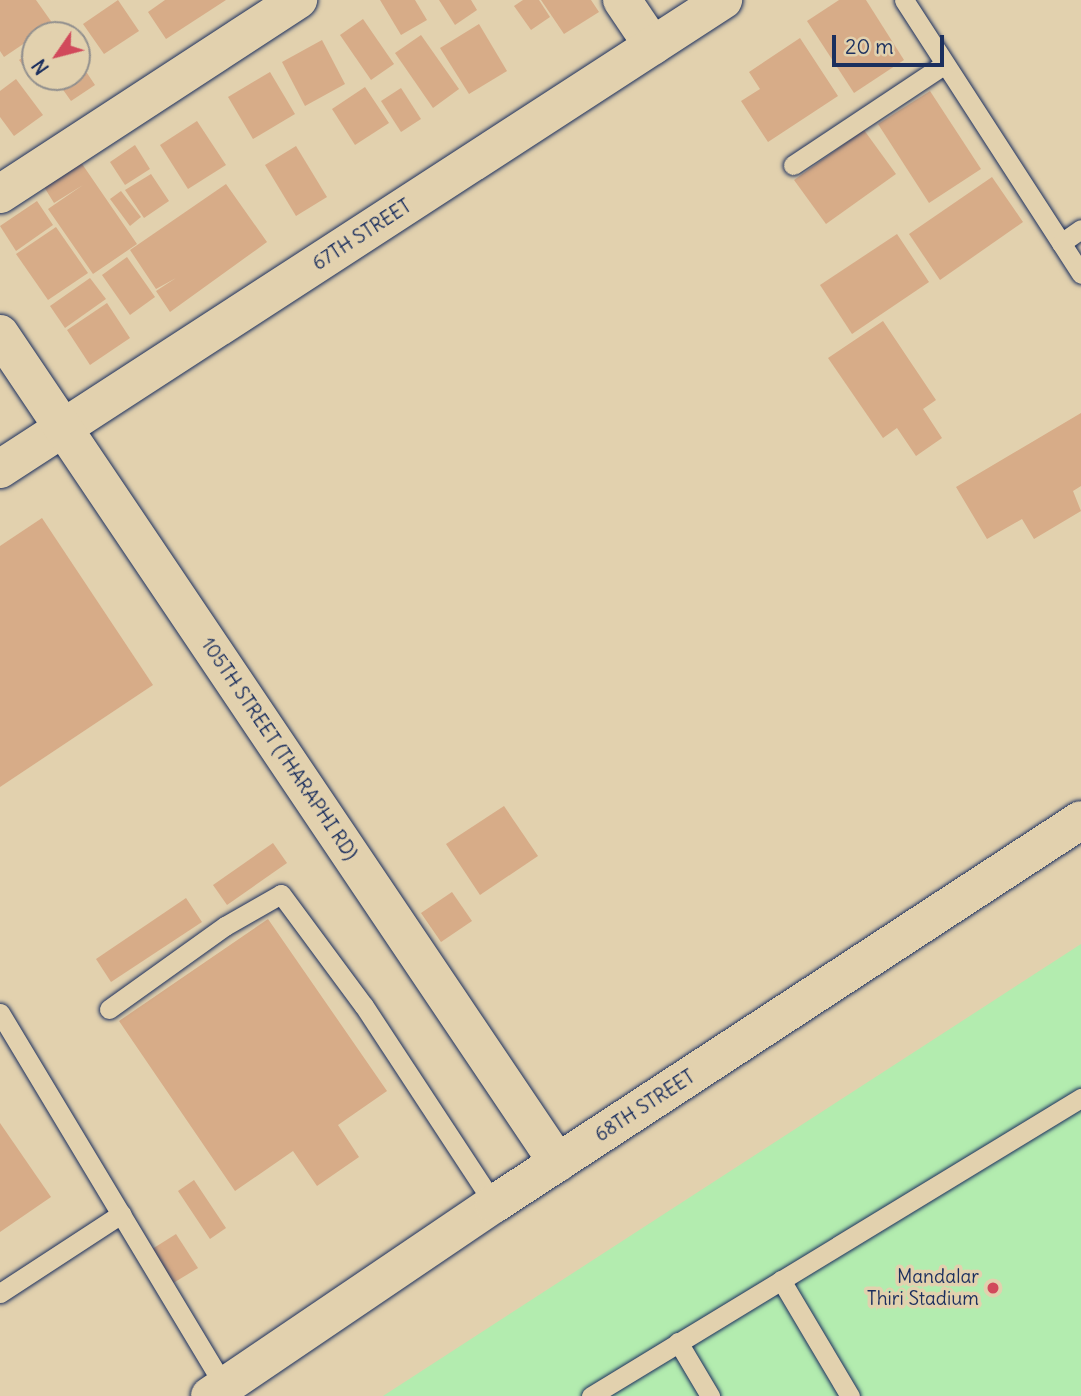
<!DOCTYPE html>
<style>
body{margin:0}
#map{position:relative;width:1081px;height:1396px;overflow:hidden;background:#e2d1ae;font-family:Delius,sans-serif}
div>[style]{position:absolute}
.green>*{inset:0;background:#b3ecaf}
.building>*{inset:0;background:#d7ac88}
.roads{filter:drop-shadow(0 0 2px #1b2f5e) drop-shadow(0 0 2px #1b2f5e)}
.lane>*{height:19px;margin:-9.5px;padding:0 9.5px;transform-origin:9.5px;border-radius:9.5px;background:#e2d1ae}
.street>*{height:38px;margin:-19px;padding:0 19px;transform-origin:19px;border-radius:19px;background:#e2d1ae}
.secondary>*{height:38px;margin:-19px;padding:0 19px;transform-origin:19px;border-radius:19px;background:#e2d1ae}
.dots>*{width:19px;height:19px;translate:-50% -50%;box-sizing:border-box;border:4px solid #e2d1ae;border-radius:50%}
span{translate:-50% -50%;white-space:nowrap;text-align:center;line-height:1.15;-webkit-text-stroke:7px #e2d1ae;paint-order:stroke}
.street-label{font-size:19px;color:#1b2f5e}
.poi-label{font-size:19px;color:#1b2f5e}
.right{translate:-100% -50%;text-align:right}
.north{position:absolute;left:21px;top:21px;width:70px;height:70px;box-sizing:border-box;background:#e2d1ae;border:2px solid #92908e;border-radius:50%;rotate:235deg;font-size:19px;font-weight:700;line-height:28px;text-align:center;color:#1b2f5e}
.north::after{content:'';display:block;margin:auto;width:24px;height:32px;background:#d1495b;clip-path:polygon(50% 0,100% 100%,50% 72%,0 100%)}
.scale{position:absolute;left:832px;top:35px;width:112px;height:32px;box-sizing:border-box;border:4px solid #1b2f5e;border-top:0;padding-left:9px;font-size:21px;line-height:24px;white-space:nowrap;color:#1b2f5e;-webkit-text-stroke:5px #e2d1ae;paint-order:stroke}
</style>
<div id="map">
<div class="green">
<i style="clip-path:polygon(1081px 944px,1081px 1396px,383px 1396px)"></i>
</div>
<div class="building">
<i style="clip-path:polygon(0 0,36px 0,53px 24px,4px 57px,0 51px)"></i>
<i style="clip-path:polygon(118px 0,139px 31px,104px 54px,83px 24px)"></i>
<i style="clip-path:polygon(165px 0,226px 0,166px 39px,148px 12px)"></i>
<i style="clip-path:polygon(380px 0,415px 0,427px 20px,401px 35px)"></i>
<i style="clip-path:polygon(439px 0,471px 0,477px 10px,455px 25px)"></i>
<i style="clip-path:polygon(523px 0,539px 0,550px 17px,531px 30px,514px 6px)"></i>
<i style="clip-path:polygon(541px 0,591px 0,599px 12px,564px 34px)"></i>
<i style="clip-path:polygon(839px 0,866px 0,904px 60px,854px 93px,807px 21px)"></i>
<i style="clip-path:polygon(363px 19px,394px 64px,371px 80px,340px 35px)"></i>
<i style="clip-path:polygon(479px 24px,507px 71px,469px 94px,440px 48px)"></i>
<i style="clip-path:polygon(421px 35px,459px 89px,433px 108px,395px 53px)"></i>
<i style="clip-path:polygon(800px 38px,838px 96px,768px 142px,741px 101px,760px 89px,749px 72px)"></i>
<i style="clip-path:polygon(322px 40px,345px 84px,305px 106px,282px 62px)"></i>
<i style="clip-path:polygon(35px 48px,35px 77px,44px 77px,36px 83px,19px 60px)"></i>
<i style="clip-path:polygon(77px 58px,95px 85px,71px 101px,54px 77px,77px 77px)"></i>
<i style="clip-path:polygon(270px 72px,295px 114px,253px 139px,228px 97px)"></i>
<i style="clip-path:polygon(16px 79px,43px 115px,14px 136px,0 117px,0 91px)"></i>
<i style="clip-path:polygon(365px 87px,389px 123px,355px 145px,332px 109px)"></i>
<i style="clip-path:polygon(401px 88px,421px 119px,401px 132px,381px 101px)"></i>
<i style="clip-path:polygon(930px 91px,981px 169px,929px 203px,878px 124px)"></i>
<i style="clip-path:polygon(197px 121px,226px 165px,188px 189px,160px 145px)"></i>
<i style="clip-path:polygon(864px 130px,896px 174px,826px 224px,794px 180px)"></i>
<i style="clip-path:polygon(135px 145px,150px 169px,125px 185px,110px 162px)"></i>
<i style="clip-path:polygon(296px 146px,327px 197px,296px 216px,265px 165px)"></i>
<i style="clip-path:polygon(78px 158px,137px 244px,93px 274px,48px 209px,83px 185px,54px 203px,41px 182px)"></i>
<i style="clip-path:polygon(151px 174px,169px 201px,144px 218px,125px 190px)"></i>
<i style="clip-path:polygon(992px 177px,1023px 222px,940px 280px,909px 234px)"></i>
<i style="clip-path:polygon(226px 184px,267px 242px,170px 312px,156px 291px,176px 278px,156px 289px,130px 250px)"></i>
<i style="clip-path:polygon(121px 191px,141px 217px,130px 226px,110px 199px)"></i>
<i style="clip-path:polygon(37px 201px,53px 225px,16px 251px,0 226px)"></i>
<i style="clip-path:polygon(56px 227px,88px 273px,48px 300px,16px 254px)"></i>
<i style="clip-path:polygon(897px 234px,929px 282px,852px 334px,820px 285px)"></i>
<i style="clip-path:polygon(127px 257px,155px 297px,130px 315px,102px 275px)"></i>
<i style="clip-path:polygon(90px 278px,106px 299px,65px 328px,50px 306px)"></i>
<i style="clip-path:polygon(107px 303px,130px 338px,90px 365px,67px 330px)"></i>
<i style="clip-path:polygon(883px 321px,936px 400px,923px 409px,942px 438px,916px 456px,897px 428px,883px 438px,828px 358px)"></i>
<i style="clip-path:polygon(1081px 413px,1081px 486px,1073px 491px,1081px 511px,1034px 539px,1022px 519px,987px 539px,956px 487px)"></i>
<i style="clip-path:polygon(42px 518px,153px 685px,0 787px,0 546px)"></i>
<i style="clip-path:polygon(504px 806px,538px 856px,480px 895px,446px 844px)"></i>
<i style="clip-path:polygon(273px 843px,287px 863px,227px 905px,213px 885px)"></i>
<i style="clip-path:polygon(452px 892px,472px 921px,441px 942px,421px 913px)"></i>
<i style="clip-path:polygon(186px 898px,202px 922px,111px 982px,96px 959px)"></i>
<i style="clip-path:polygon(268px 919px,387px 1091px,338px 1125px,359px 1157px,317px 1186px,293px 1151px,235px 1191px,119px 1021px)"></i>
<i style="clip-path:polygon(0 1123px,51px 1197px,0 1232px)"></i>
<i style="clip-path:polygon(194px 1180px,226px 1228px,210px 1239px,178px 1191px)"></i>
<i style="clip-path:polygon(176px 1234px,198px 1268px,170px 1285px,149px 1251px)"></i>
</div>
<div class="roads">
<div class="lane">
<i style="left:904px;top:0;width:326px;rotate:57.1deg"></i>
<i style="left:793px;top:165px;width:182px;rotate:-33.6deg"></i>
<i style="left:1061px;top:243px;width:24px;rotate:-35deg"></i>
<i style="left:109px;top:1009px;width:143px;rotate:-35.6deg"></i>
<i style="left:225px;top:926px;width:64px;rotate:-29.7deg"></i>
<i style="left:281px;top:894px;width:139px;rotate:53.5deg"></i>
<i style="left:364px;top:1006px;width:237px;rotate:56.7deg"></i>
<i style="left:0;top:1013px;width:436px;rotate:59deg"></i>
<i style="left:781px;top:1280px;width:135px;rotate:59.3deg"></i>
<i style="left:0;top:1293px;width:145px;rotate:-33.1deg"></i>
<i style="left:678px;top:1342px;width:63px;rotate:59.3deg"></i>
<i style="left:591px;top:1396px;width:574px;rotate:-31.31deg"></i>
</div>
<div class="street">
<i style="left:622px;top:0;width:55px;rotate:56deg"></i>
<i style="left:0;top:194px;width:356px;rotate:-33.1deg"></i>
<i style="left:0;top:469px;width:862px;rotate:-32.97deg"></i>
</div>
<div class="secondary">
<i style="left:0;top:334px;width:999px;rotate:56.06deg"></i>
<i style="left:210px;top:1396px;width:343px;rotate:-34.1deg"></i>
<i style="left:494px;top:1204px;width:701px;rotate:-33.19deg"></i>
</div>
</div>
<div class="dots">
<i style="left:993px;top:1288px;background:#d1495b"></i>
</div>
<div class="street-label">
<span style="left:362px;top:235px;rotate:-33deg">67TH STREET</span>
<span style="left:279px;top:749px;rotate:56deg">105TH STREET (THARAPHI RD)</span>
<span style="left:645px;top:1106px;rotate:-33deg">68TH STREET</span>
</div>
<div class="poi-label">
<span class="right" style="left:979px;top:1288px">Mandalar<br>Thiri Stadium</span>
</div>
<div class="north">N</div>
<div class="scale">20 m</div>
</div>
